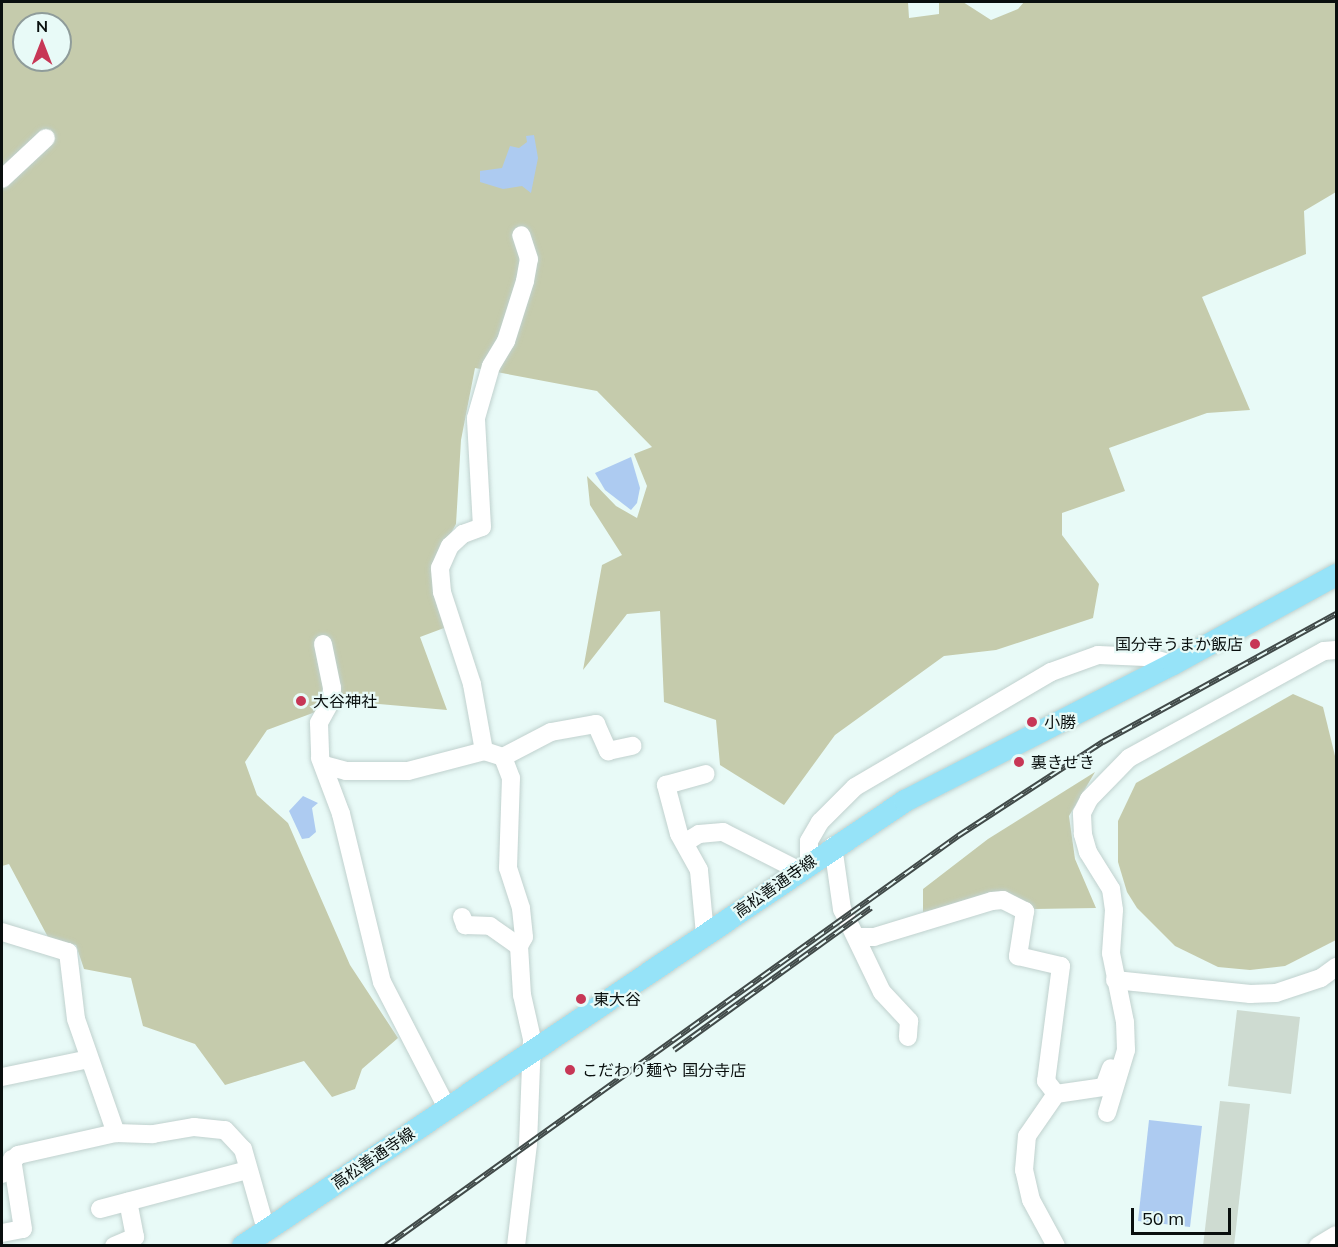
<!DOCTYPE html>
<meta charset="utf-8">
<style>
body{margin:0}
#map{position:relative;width:1338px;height:1247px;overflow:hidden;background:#e8faf7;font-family:Mulish,"Noto Sans JP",sans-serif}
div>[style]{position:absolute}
.green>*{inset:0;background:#c5cbac}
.water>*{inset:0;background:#adcbf1}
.building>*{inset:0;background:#cedbd1}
.roads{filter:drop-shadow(0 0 2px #c0d1ce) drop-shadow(0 0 2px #c0d1ce)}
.minor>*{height:18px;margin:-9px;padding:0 9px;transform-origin:9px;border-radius:9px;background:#fff}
.major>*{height:22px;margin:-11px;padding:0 11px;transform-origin:11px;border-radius:11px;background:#96e3f8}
.rail>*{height:6px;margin-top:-3px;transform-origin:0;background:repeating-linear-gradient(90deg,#e8faf7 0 11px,#414a49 0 22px);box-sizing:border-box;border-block:2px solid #414a49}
.dots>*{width:16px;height:16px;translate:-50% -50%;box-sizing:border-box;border:3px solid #e8faf7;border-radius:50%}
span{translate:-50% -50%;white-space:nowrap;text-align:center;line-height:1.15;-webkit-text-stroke:4.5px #e8faf7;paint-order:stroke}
.poi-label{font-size:16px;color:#090f0e}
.right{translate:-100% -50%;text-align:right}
.left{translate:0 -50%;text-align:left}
.street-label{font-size:16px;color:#090f0e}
.frame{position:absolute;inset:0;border:3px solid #090f0e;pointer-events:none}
.north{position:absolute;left:12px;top:12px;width:60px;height:60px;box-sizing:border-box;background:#e8faf7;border:2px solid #8f9c9a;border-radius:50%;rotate:0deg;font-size:16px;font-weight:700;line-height:24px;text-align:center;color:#090f0e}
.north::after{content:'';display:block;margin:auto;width:21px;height:27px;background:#c73756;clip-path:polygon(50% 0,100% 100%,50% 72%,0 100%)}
.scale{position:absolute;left:1131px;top:1208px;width:100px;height:27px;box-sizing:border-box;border:3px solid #090f0e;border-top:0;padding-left:8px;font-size:18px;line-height:21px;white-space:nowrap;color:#090f0e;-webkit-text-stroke:4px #e8faf7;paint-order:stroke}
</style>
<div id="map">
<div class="green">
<i style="clip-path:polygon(evenodd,2px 2px,908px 2px,909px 18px,939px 14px,939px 2px,963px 2px,991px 20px,1018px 9px,1024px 2px,1336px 2px,1336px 192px,1304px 211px,1306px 254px,1202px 297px,1250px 410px,1207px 413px,1109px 448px,1125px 491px,1062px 513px,1062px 535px,1099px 584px,1093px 618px,996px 650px,944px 656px,835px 735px,784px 805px,720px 765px,716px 720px,664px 702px,660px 611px,627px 614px,583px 670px,602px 565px,622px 555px,590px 505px,587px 476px,616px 506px,637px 518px,647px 486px,634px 454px,652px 447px,597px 391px,475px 368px,461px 440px,456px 524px,437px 559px,444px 628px,420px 637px,447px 710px,345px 701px,267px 730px,245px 762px,257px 795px,288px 823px,350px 965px,398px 1038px,362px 1069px,355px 1089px,332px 1097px,304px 1061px,225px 1085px,195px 1044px,143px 1026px,131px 978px,84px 969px,76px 945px,49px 939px,9px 864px,2px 866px,2px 2px,24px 24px,60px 24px,60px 60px,24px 60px,24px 24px)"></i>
<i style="clip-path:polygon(1293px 694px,1323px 707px,1336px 760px,1336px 940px,1285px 966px,1250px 970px,1218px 967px,1175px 946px,1137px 908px,1127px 892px,1118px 862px,1118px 821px,1136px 783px)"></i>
<i style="clip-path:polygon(1095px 772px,1069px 816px,1075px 859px,1096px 908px,1034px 909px,997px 896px,923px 912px,923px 889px,988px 839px)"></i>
</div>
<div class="water">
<i style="clip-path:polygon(534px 135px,538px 158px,531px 193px,522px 186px,503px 189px,480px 182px,480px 171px,502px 168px,510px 146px,519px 148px,527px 142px,526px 136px)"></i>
<i style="clip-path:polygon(631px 457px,640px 488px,637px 503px,631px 510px,605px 490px,595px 473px)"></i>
<i style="clip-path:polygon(303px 796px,318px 803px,312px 808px,316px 832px,309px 838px,302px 839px,289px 811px)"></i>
<i style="clip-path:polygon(1149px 1120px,1202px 1126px,1190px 1227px,1138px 1221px)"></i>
</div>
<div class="building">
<i style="clip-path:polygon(1237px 1010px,1300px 1017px,1291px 1094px,1228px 1086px)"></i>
<i style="clip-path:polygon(1220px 1101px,1250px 1104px,1234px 1246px,1203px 1246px)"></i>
</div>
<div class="roads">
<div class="minor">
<i style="left:2px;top:179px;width:60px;rotate:-43deg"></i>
<i style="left:323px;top:644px;width:45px;rotate:78.4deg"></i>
<i style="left:332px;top:688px;width:13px;rotate:94deg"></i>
<i style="left:331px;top:701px;width:25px;rotate:119deg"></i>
<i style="left:319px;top:723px;width:35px;rotate:88deg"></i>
<i style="left:320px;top:758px;width:60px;rotate:69.4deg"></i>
<i style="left:341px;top:814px;width:173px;rotate:76.3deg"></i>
<i style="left:382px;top:982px;width:142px;rotate:62.7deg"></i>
<i style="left:503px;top:757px;width:54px;rotate:-27.5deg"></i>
<i style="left:551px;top:732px;width:46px;rotate:-10.1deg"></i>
<i style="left:596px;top:724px;width:30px;rotate:66deg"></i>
<i style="left:608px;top:751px;width:25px;rotate:-12deg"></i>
<i style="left:324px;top:765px;width:23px;rotate:15deg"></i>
<i style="left:346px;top:771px;width:62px"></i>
<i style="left:408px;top:771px;width:79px;rotate:-14.7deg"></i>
<i style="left:686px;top:842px;width:15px;rotate:-32deg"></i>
<i style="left:699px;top:834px;width:24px;rotate:-5deg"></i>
<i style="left:723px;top:832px;width:84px;rotate:26.9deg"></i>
<i style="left:833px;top:846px;width:64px;rotate:81.9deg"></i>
<i style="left:842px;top:909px;width:92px;rotate:64.3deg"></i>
<i style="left:882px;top:992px;width:40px;rotate:47deg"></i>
<i style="left:909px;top:1021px;width:16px;rotate:94deg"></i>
<i style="left:809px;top:862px;width:21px;rotate:-90deg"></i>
<i style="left:809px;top:841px;width:22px;rotate:-60deg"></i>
<i style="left:820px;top:822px;width:49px;rotate:-45deg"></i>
<i style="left:855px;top:787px;width:227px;rotate:-30.4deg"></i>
<i style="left:1051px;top:672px;width:50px;rotate:-19.9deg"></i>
<i style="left:1098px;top:655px;width:48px;rotate:2.4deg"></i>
<i style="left:1146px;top:657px;width:28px;rotate:15deg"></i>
<i style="left:462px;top:917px;width:9px;rotate:69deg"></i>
<i style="left:465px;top:925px;width:25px;rotate:2deg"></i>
<i style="left:490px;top:926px;width:35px;rotate:35deg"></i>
<i style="left:2px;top:932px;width:69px;rotate:16.9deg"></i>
<i style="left:68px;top:952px;width:67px;rotate:83.2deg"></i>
<i style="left:76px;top:1019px;width:121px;rotate:70.7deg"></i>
<i style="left:116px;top:1133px;width:37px;rotate:2deg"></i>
<i style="left:153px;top:1134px;width:42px;rotate:-9.7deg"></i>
<i style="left:194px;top:1127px;width:31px;rotate:6deg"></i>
<i style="left:225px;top:1130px;width:26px;rotate:47deg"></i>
<i style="left:243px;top:1149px;width:84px;rotate:74.1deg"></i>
<i style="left:705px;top:934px;width:64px;rotate:-95.4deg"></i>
<i style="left:699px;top:870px;width:41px;rotate:-119.1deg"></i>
<i style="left:679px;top:834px;width:51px;rotate:-104.9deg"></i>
<i style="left:666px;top:785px;width:41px;rotate:-15.4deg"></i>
<i style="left:856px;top:937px;width:18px"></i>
<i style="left:874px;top:937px;width:123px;rotate:-17deg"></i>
<i style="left:992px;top:901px;width:11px;rotate:-5deg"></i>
<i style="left:1003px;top:900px;width:25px;rotate:27deg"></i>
<i style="left:1025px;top:911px;width:46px;rotate:98.8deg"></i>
<i style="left:1018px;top:956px;width:44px;rotate:13.1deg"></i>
<i style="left:1061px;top:966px;width:116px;rotate:97.4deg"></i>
<i style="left:1046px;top:1081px;width:16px;rotate:52deg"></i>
<i style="left:1115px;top:980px;width:136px;rotate:5.9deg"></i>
<i style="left:1250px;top:994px;width:26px;rotate:-2deg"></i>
<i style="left:1276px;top:993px;width:47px;rotate:-18.4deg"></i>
<i style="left:1321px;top:978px;width:19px;rotate:-36deg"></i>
<i style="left:2px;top:1077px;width:89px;rotate:-11.7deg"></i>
<i style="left:1107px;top:1113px;width:66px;rotate:-73.2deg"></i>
<i style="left:1126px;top:1050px;width:28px;rotate:-92deg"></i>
<i style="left:1125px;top:1022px;width:70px;rotate:-101.5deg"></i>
<i style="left:1111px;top:953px;width:43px;rotate:-86deg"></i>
<i style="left:1114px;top:910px;width:21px;rotate:-98deg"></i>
<i style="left:1111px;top:889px;width:44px;rotate:-121.9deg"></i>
<i style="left:1088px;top:852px;width:19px;rotate:-106deg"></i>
<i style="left:1083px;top:834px;width:21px;rotate:-93deg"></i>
<i style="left:1082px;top:813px;width:16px;rotate:-63deg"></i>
<i style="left:1089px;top:799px;width:57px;rotate:-45.7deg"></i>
<i style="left:1129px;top:758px;width:222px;rotate:-28.8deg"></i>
<i style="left:1324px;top:651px;width:12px;rotate:-5deg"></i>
<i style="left:2px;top:1174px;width:25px;rotate:-50deg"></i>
<i style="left:18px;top:1155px;width:100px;rotate:-12.7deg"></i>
<i style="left:100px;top:1209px;width:153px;rotate:-14.8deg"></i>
<i style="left:2px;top:1233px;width:21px;rotate:-11deg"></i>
<i style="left:23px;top:1229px;width:71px;rotate:-98.9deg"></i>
<i style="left:114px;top:1246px;width:23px;rotate:-23deg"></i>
<i style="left:135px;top:1237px;width:36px;rotate:-101deg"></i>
<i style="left:516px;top:1246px;width:103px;rotate:-83.3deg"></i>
<i style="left:528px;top:1144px;width:105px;rotate:-87.8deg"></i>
<i style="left:532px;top:1039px;width:45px;rotate:-102.8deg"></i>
<i style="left:522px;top:995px;width:49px;rotate:-93.5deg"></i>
<i style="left:519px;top:946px;width:10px;rotate:-61deg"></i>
<i style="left:524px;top:937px;width:29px;rotate:-96deg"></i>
<i style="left:521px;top:908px;width:42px;rotate:-108deg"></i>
<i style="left:508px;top:868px;width:90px;rotate:-88.1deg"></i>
<i style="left:511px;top:778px;width:22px;rotate:-111deg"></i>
<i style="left:503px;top:757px;width:20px;rotate:-162deg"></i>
<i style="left:484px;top:751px;width:68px;rotate:-100.2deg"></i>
<i style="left:472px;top:684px;width:97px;rotate:-108.1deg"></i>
<i style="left:442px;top:592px;width:24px;rotate:-95deg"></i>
<i style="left:440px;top:568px;width:24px;rotate:-66deg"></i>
<i style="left:450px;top:546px;width:18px;rotate:-43deg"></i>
<i style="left:463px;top:534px;width:20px;rotate:-20deg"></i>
<i style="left:482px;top:527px;width:109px;rotate:-93.2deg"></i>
<i style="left:476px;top:418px;width:54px;rotate:-73.9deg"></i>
<i style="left:491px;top:366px;width:29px;rotate:-59deg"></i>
<i style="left:506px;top:341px;width:63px;rotate:-72.4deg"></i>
<i style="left:525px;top:281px;width:22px;rotate:-80deg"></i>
<i style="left:529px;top:259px;width:25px;rotate:-108deg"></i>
<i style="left:1056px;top:1246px;width:52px;rotate:-118.5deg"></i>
<i style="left:1031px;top:1200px;width:31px;rotate:-103deg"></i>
<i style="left:1024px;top:1170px;width:34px;rotate:-85deg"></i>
<i style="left:1027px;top:1136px;width:51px;rotate:-55.4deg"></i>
<i style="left:1056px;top:1094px;width:49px;rotate:-8.3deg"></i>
<i style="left:1104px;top:1087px;width:20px;rotate:-70deg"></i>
<i style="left:1318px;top:1246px;width:21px;rotate:-31deg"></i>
</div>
<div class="major">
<i style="left:243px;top:1246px;width:798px;rotate:-33.91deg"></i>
<i style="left:905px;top:801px;width:301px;rotate:-27.1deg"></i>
<i style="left:1173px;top:664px;width:186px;rotate:-28.6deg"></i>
</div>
</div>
<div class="rail">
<i style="left:674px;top:1050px;width:243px;rotate:-35.8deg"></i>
<i style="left:386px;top:1246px;width:704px;rotate:-35.63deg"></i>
<i style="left:958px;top:836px;width:173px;rotate:-33deg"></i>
<i style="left:1103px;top:742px;width:266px;rotate:-28.8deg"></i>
</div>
<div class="dots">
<i style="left:1255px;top:644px;background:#c73756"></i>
<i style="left:301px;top:701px;background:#c73756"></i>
<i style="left:1032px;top:722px;background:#c73756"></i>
<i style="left:1019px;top:762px;background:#c73756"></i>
<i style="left:581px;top:999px;background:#c73756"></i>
<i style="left:570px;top:1070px;background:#c73756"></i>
</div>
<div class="poi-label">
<span class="right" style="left:1243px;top:644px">国分寺うまか飯店</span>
<span class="left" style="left:313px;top:701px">大谷神社</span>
<span class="left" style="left:1044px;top:722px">小勝</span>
<span class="left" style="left:1031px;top:762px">裏きせき</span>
<span class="left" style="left:593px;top:999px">東大谷</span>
<span class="left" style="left:582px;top:1070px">こだわり麺や 国分寺店</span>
</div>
<div class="street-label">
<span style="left:775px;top:886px;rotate:-35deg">高松善通寺線</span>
<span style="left:373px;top:1158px;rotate:-34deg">高松善通寺線</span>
</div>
<div class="frame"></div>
<div class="north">N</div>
<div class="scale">50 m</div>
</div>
